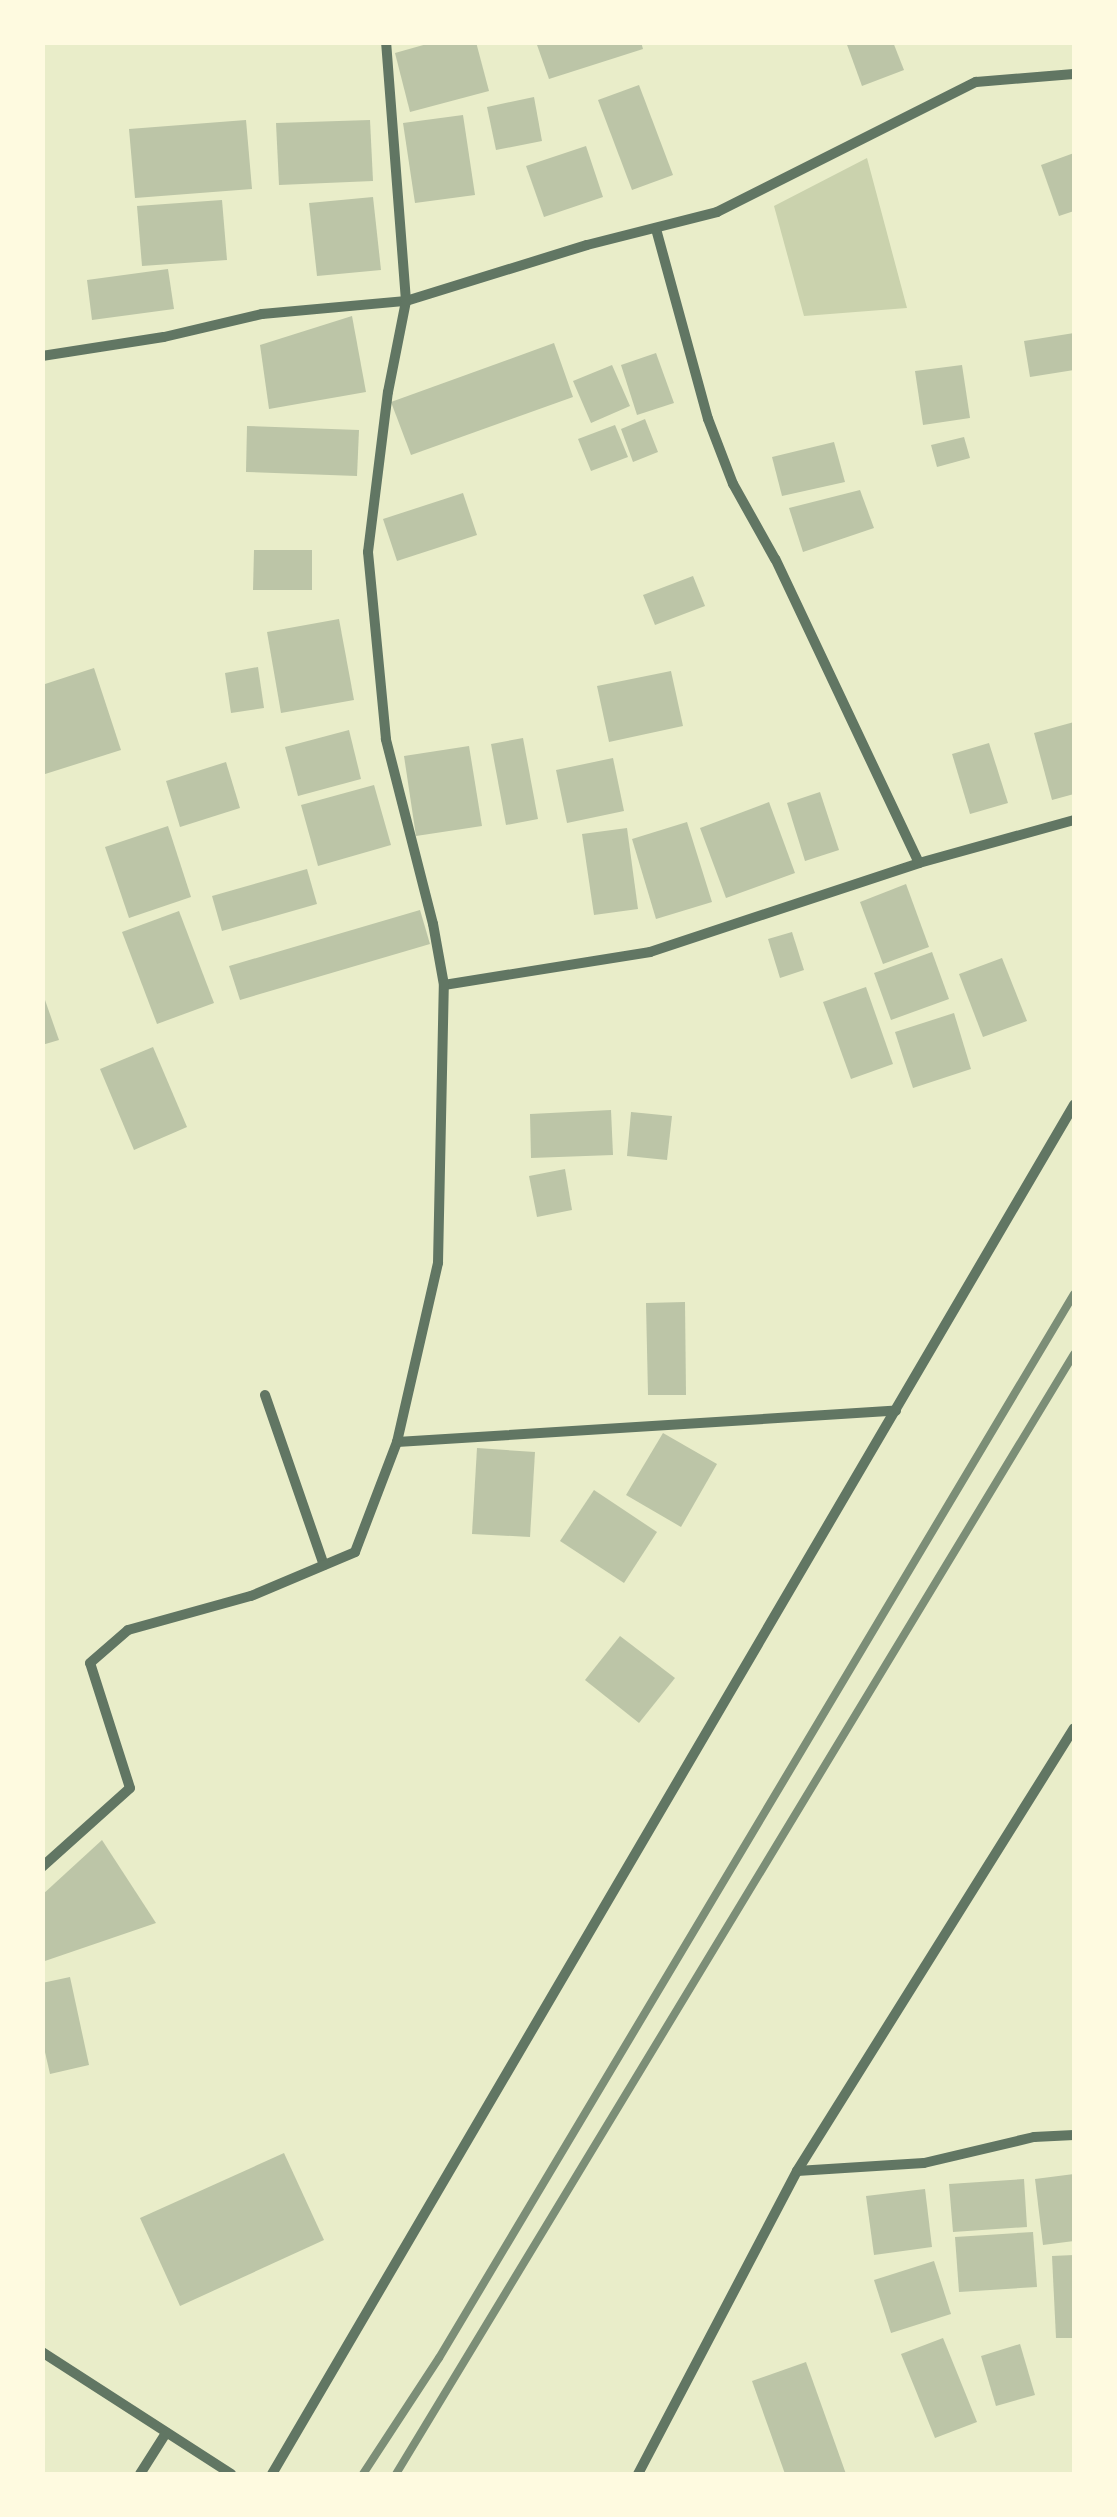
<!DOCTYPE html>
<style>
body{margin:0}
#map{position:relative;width:1117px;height:2517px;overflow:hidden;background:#e9edc9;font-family:Commissioner,sans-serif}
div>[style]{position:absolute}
.green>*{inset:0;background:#cad2ad}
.building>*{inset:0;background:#bcc5a7}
.minor>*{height:10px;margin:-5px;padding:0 5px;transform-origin:5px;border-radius:5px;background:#617663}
.rail>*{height:8px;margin:-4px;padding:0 4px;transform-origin:4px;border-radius:4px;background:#7c8e77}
span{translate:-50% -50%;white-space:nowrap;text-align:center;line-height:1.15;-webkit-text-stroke:9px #fefae0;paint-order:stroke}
.frame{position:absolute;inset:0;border:45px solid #fefae0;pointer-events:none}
</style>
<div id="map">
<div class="green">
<i style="clip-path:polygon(867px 158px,907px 308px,804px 316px,774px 206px)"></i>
</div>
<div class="building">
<i style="clip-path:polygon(434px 42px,476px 42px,489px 91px,410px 112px,395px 53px)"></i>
<i style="clip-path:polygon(536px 42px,641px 42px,643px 49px,549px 79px)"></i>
<i style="clip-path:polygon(846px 42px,893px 42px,904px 70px,862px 86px)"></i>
<i style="clip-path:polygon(639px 85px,673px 175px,632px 190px,598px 100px)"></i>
<i style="clip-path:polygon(534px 97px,542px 141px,496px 150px,487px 107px)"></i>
<i style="clip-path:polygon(463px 115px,475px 195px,415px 203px,403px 123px)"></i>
<i style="clip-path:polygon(246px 120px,252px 189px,135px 198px,129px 129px)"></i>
<i style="clip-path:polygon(370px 120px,373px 181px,279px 185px,276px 123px)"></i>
<i style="clip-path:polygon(586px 146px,603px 197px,544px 217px,526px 166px)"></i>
<i style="clip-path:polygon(1074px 153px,1074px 211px,1059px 216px,1041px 165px)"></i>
<i style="clip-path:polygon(373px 197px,381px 270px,317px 276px,309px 203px)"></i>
<i style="clip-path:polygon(222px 200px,227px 260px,142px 266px,137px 206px)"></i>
<i style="clip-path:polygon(168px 269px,174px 309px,92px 320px,87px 280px)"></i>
<i style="clip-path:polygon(352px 316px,366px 392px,269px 409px,260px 345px)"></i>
<i style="clip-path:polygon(1074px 333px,1074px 370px,1030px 377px,1024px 341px)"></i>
<i style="clip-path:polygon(554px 343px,573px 397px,411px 455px,391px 402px)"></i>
<i style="clip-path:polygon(656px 353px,674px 403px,637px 415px,621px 365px)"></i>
<i style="clip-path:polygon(612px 365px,630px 406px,591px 423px,573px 381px)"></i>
<i style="clip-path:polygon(962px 365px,970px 418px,923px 425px,915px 371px)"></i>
<i style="clip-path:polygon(645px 419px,658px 452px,633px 462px,621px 429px)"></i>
<i style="clip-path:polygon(615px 425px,628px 457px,591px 471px,578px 439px)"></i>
<i style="clip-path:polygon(247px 426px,359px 430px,357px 476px,246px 472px)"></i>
<i style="clip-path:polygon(964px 437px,970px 458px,937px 467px,931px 445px)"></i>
<i style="clip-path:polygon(834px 442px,845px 482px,782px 496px,772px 457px)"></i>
<i style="clip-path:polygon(860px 490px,874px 528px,803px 552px,789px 508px)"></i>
<i style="clip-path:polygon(463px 493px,477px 535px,397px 561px,383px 519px)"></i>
<i style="clip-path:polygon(254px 550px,312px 550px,312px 590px,253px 590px)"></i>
<i style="clip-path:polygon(693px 576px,705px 606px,655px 625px,643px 595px)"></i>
<i style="clip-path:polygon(339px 619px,354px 700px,281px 713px,267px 632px)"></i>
<i style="clip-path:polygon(258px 667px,264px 708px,231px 713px,225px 673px)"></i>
<i style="clip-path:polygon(94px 668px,121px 750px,42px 775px,42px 685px)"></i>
<i style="clip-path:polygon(671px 671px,683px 726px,609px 742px,597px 686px)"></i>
<i style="clip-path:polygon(1074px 722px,1074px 794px,1052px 800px,1034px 733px)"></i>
<i style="clip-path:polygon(349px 730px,361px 779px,298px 796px,285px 747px)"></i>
<i style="clip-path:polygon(523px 738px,538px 819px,506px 825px,491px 744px)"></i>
<i style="clip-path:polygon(989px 743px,1008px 803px,970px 814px,952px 754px)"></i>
<i style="clip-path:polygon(469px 746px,482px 826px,416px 836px,404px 756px)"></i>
<i style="clip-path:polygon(613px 758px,624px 811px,567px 823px,556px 770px)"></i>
<i style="clip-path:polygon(226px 762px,240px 808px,180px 827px,166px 781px)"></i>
<i style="clip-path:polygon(374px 785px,391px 845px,318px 866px,301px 805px)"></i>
<i style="clip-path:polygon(820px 792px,839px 850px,805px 861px,787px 803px)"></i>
<i style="clip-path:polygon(769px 802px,795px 873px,726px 898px,700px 828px)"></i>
<i style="clip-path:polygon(687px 822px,712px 902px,656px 919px,632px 839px)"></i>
<i style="clip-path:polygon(168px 826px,191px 897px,129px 918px,105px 847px)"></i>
<i style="clip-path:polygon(627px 828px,638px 909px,594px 915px,582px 834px)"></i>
<i style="clip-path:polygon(307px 869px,317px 904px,222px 931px,212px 896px)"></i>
<i style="clip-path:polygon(906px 884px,929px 947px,883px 964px,860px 902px)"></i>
<i style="clip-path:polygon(420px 910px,430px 944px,240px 1000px,229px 966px)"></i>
<i style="clip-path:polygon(179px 911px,214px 1003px,157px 1024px,122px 932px)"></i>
<i style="clip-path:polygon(792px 932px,804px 970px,780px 978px,768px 939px)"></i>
<i style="clip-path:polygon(932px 952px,949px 999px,891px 1020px,874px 973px)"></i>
<i style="clip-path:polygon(1002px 958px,1027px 1021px,983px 1037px,959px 974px)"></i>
<i style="clip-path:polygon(866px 987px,893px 1064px,851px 1079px,823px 1002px)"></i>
<i style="clip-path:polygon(45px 1000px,59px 1040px,42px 1045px,42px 1001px)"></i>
<i style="clip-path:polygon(954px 1013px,971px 1069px,913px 1088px,895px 1032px)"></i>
<i style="clip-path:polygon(153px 1047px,187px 1127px,134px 1150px,100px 1069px)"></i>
<i style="clip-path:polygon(611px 1110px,613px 1155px,531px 1158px,530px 1114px)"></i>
<i style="clip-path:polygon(631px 1112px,672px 1116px,667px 1160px,627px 1156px)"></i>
<i style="clip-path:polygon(565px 1169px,572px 1210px,537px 1217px,529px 1176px)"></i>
<i style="clip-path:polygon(685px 1302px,686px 1395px,648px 1395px,646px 1303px)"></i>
<i style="clip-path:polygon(663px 1433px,717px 1464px,681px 1527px,626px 1495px)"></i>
<i style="clip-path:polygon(477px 1448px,535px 1452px,530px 1537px,472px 1534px)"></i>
<i style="clip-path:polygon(594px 1490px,657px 1532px,624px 1583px,560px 1541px)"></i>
<i style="clip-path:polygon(620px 1636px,675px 1678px,639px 1723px,585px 1680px)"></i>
<i style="clip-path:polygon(102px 1840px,156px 1923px,42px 1962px,42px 1895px)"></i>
<i style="clip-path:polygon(70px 1977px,89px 2065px,50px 2074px,42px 2039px,42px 1983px)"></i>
<i style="clip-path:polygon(284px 2153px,324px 2240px,180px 2306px,140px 2218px)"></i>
<i style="clip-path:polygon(1074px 2174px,1074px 2241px,1043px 2245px,1035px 2179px)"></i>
<i style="clip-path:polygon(1024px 2179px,1027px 2227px,953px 2232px,949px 2184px)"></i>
<i style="clip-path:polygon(925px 2189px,932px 2247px,874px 2255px,866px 2196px)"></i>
<i style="clip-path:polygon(1033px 2232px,1037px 2287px,959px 2292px,955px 2237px)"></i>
<i style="clip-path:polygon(1074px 2255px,1074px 2338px,1056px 2338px,1052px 2256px)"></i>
<i style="clip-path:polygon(934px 2261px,951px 2314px,891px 2333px,874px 2280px)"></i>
<i style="clip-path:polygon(943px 2338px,977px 2422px,935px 2438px,901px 2354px)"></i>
<i style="clip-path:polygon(1020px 2344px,1035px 2395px,996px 2406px,981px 2356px)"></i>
<i style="clip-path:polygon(806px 2362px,846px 2474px,785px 2474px,752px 2381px)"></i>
</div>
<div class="minor">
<i style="left:42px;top:356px;width:123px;rotate:-8.9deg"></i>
<i style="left:164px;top:337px;width:101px;rotate:-13.2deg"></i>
<i style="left:262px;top:314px;width:145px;rotate:-5.2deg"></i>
<i style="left:406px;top:301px;width:189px;rotate:-17.2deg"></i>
<i style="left:587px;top:245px;width:134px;rotate:-14.2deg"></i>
<i style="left:717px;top:212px;width:290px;rotate:-26.7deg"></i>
<i style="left:976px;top:82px;width:98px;rotate:-4.7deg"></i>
<i style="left:919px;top:863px;width:161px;rotate:-15.5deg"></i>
<i style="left:444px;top:985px;width:209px;rotate:-9.1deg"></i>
<i style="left:650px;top:952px;width:283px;rotate:-18.3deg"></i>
<i style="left:919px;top:863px;width:336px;rotate:-115.3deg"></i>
<i style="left:775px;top:559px;width:86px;rotate:-119.2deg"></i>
<i style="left:733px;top:484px;width:70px;rotate:-111deg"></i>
<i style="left:708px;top:419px;width:197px;rotate:-105.3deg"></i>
<i style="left:265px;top:1395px;width:180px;rotate:70.9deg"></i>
<i style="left:397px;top:1442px;width:500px;rotate:-3.6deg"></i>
<i style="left:42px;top:1867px;width:118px;rotate:-41.9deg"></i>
<i style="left:130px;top:1788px;width:131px;rotate:-107.7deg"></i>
<i style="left:90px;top:1663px;width:50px;rotate:-41deg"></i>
<i style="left:128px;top:1630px;width:128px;rotate:-15.5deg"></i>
<i style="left:251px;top:1596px;width:113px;rotate:-22.9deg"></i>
<i style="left:355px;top:1552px;width:118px;rotate:-69.1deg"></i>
<i style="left:397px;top:1442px;width:184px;rotate:-77.1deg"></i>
<i style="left:438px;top:1263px;width:278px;rotate:-88.8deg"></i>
<i style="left:444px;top:985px;width:62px;rotate:-100.2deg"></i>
<i style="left:433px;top:924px;width:191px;rotate:-104.3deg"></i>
<i style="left:386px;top:739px;width:188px;rotate:-95.5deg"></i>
<i style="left:368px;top:552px;width:161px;rotate:-82.9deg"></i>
<i style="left:388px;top:392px;width:93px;rotate:-78.8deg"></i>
<i style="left:406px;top:301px;width:260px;rotate:-94.4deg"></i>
<i style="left:797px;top:2171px;width:127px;rotate:-3.6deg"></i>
<i style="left:924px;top:2163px;width:113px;rotate:-13.3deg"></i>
<i style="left:1034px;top:2137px;width:40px;rotate:-2.9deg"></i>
<i style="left:42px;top:2352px;width:225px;rotate:32.8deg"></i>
<i style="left:140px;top:2474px;width:49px;rotate:-57.6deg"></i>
<i style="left:272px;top:2474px;width:1587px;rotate:-59.64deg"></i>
<i style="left:638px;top:2474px;width:342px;rotate:-62.3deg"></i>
<i style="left:797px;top:2171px;width:522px;rotate:-57.98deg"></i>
</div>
<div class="rail">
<i style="left:363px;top:2474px;width:139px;rotate:-56.8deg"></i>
<i style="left:439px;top:2358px;width:1239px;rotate:-59.17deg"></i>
<i style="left:396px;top:2474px;width:1309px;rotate:-58.81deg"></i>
</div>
<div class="frame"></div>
</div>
